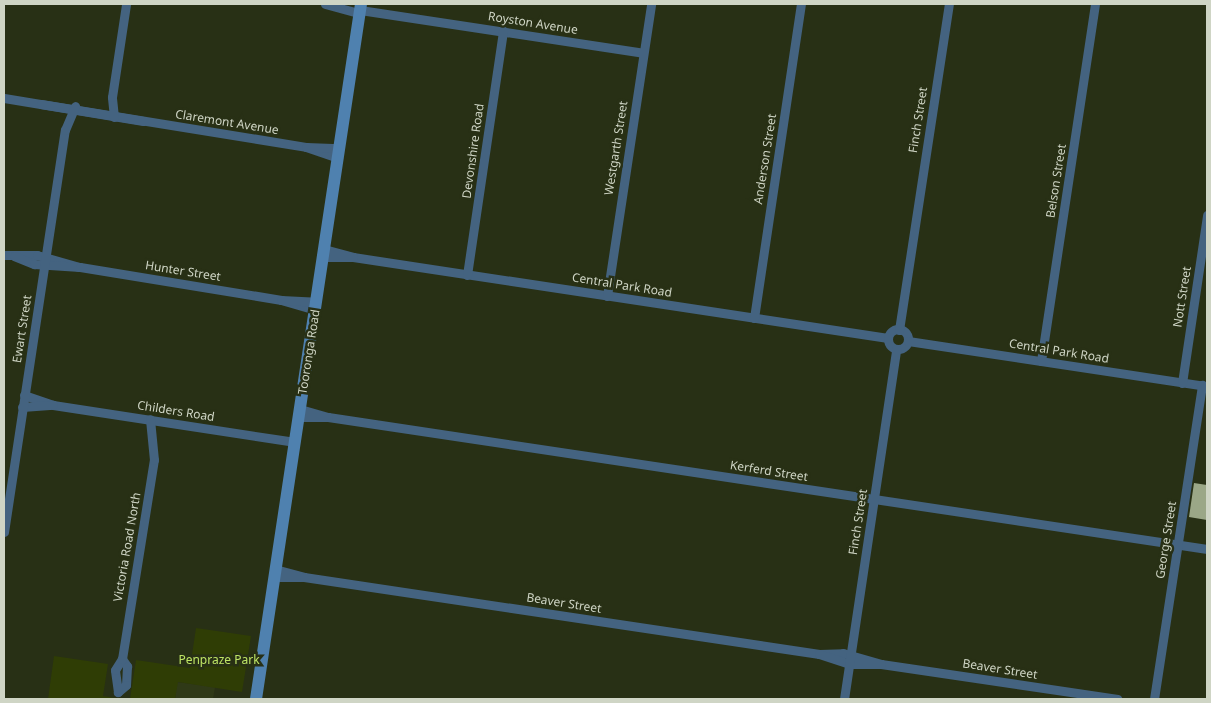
<!DOCTYPE html>
<style>
body{margin:0}
#map{position:relative;width:1211px;height:703px;overflow:hidden;background:#283015;font-family:"Noto Sans",sans-serif}
div>[style]{position:absolute}
.built>*{inset:0;background:#2f3917}
.green>*{inset:0;background:#2f3d05}
.building>*{inset:0;background:#9ba787}
.street>*{height:9px;margin:-4.5px;padding:0 4.5px;transform-origin:4.5px;border-radius:4.5px;background:#446380}
.street>.ring{margin:-4.5px;padding:0;box-sizing:content-box;background:none;border:9px solid #446380;border-radius:50%}
.secondary>*{height:12px;margin:-6px;padding:0 6px;transform-origin:6px;border-radius:6px;background:#4f81af}
span{translate:-50% -50%;white-space:nowrap;text-align:center;line-height:1.15;-webkit-text-stroke:5px #283015;paint-order:stroke}
.street-label{font-size:12px;color:#cfd5c5}
.park-label{font-size:12px;color:#bee465}
.frame{position:absolute;inset:0;border:5px solid #cfd5c5;pointer-events:none}
</style>
<div id="map">
<div class="built">
<i style="clip-path:polygon(177px 682px,215px 687px,213px 699px,175px 699px)"></i>
</div>
<div class="green">
<i style="clip-path:polygon(196px 628px,251px 636px,242px 692px,178px 682px,175px 699px,130px 699px,136px 660px,190px 668px)"></i>
<i style="clip-path:polygon(54px 656px,108px 664px,103px 696px,122px 699px,48px 699px)"></i>
</div>
<div class="building">
<i style="clip-path:polygon(1194px 483px,1207px 485px,1207px 520px,1189px 517px)"></i>
</div>
<div class="street">
<i style="left:325px;top:4px;width:35px;rotate:15deg"></i>
<i style="left:360px;top:10px;width:286px;rotate:8.6deg"></i>
<i style="left:4px;top:98px;width:141px;rotate:9.4deg"></i>
<i style="left:41px;top:104px;width:268px;rotate:9.2deg"></i>
<i style="left:306px;top:147px;width:34px;rotate:19deg"></i>
<i style="left:114px;top:117px;width:20px;rotate:-96deg"></i>
<i style="left:112px;top:97px;width:94px;rotate:-81.4deg"></i>
<i style="left:306px;top:147px;width:33px;rotate:2deg"></i>
<i style="left:324px;top:249px;width:30px;rotate:15deg"></i>
<i style="left:353px;top:257px;width:541px;rotate:8.61deg"></i>
<i style="left:4px;top:255px;width:33px"></i>
<i style="left:37px;top:255px;width:44px;rotate:15.9deg"></i>
<i style="left:14px;top:256px;width:22px;rotate:22deg"></i>
<i style="left:34px;top:264px;width:46px;rotate:3.7deg"></i>
<i style="left:80px;top:267px;width:204px;rotate:9.3deg"></i>
<i style="left:281px;top:300px;width:35px;rotate:16deg"></i>
<i style="left:323px;top:257px;width:30px"></i>
<i style="left:467px;top:275px;width:247px;rotate:-81.6deg"></i>
<i style="left:607px;top:296px;width:295px;rotate:-81.4deg"></i>
<i style="left:281px;top:300px;width:35px;rotate:3deg"></i>
<i style="left:754px;top:318px;width:317px;rotate:-81.5deg"></i>
<i class="ring" style="left:888px;top:329px;width:11px;height:11px"></i>
<i style="left:899px;top:330px;width:330px;rotate:-81.3deg"></i>
<i style="left:908px;top:341px;width:302px;rotate:8.6deg"></i>
<i style="left:1041px;top:361px;width:361px;rotate:-81.4deg"></i>
<i style="left:1182px;top:383px;width:170px;rotate:-81.5deg"></i>
<i style="left:24px;top:395px;width:31px;rotate:19deg"></i>
<i style="left:53px;top:405px;width:245px;rotate:8.7deg"></i>
<i style="left:22px;top:407px;width:31px;rotate:-4deg"></i>
<i style="left:300px;top:409px;width:29px;rotate:16deg"></i>
<i style="left:328px;top:417px;width:889px;rotate:8.54deg"></i>
<i style="left:299px;top:417px;width:29px"></i>
<i style="left:4px;top:532px;width:407px;rotate:-81.4deg"></i>
<i style="left:65px;top:130px;width:26px;rotate:-67deg"></i>
<i style="left:275px;top:569px;width:30px;rotate:15deg"></i>
<i style="left:274px;top:577px;width:30px"></i>
<i style="left:304px;top:577px;width:521px;rotate:8.5deg"></i>
<i style="left:819px;top:654px;width:24px;rotate:-2deg"></i>
<i style="left:843px;top:653px;width:40px;rotate:16deg"></i>
<i style="left:881px;top:664px;width:239px;rotate:8.4deg"></i>
<i style="left:819px;top:654px;width:32px;rotate:18deg"></i>
<i style="left:849px;top:664px;width:32px"></i>
<i style="left:122px;top:659px;width:9px;rotate:54deg"></i>
<i style="left:127px;top:666px;width:19px;rotate:93deg"></i>
<i style="left:126px;top:685px;width:11px;rotate:139deg"></i>
<i style="left:118px;top:692px;width:22px;rotate:-98deg"></i>
<i style="left:115px;top:670px;width:13px;rotate:-58deg"></i>
<i style="left:122px;top:659px;width:202px;rotate:-80.9deg"></i>
<i style="left:154px;top:460px;width:41px;rotate:-95.6deg"></i>
<i style="left:844px;top:699px;width:354px;rotate:-81.5deg"></i>
<i style="left:1154px;top:699px;width:318px;rotate:-81.3deg"></i>
</div>
<div class="secondary">
<i style="left:256px;top:699px;width:703px;rotate:-81.41deg"></i>
</div>
<div class="street-label">
<span style="left:533px;top:23px;rotate:9deg">Royston Avenue</span>
<span style="left:918px;top:120px;rotate:-81deg">Finch Street</span>
<span style="left:227px;top:122px;rotate:9deg">Claremont Avenue</span>
<span style="left:616px;top:148px;rotate:-81deg">Westgarth Street</span>
<span style="left:473px;top:151px;rotate:-82deg">Devonshire Road</span>
<span style="left:765px;top:159px;rotate:-81deg">Anderson Street</span>
<span style="left:1056px;top:181px;rotate:-81deg">Belson Street</span>
<span style="left:183px;top:271px;rotate:9deg">Hunter Street</span>
<span style="left:622px;top:285px;rotate:9deg">Central Park Road</span>
<span style="left:1182px;top:297px;rotate:-81deg">Nott Street</span>
<span style="left:22px;top:329px;rotate:-81deg">Ewart Street</span>
<span style="left:1059px;top:351px;rotate:9deg">Central Park Road</span>
<span style="left:309px;top:352px;rotate:-81deg">Tooronga Road</span>
<span style="left:176px;top:411px;rotate:9deg">Childers Road</span>
<span style="left:769px;top:471px;rotate:9deg">Kerferd Street</span>
<span style="left:858px;top:522px;rotate:-81deg">Finch Street</span>
<span style="left:1166px;top:540px;rotate:-81deg">George Street</span>
<span style="left:127px;top:547px;rotate:-80deg">Victoria Road North</span>
<span style="left:564px;top:603px;rotate:9deg">Beaver Street</span>
<span style="left:1000px;top:669px;rotate:9deg">Beaver Street</span>
</div>
<div class="park-label">
<span style="left:219px;top:660px">Penpraze Park</span>
</div>
<div class="frame"></div>
</div>
